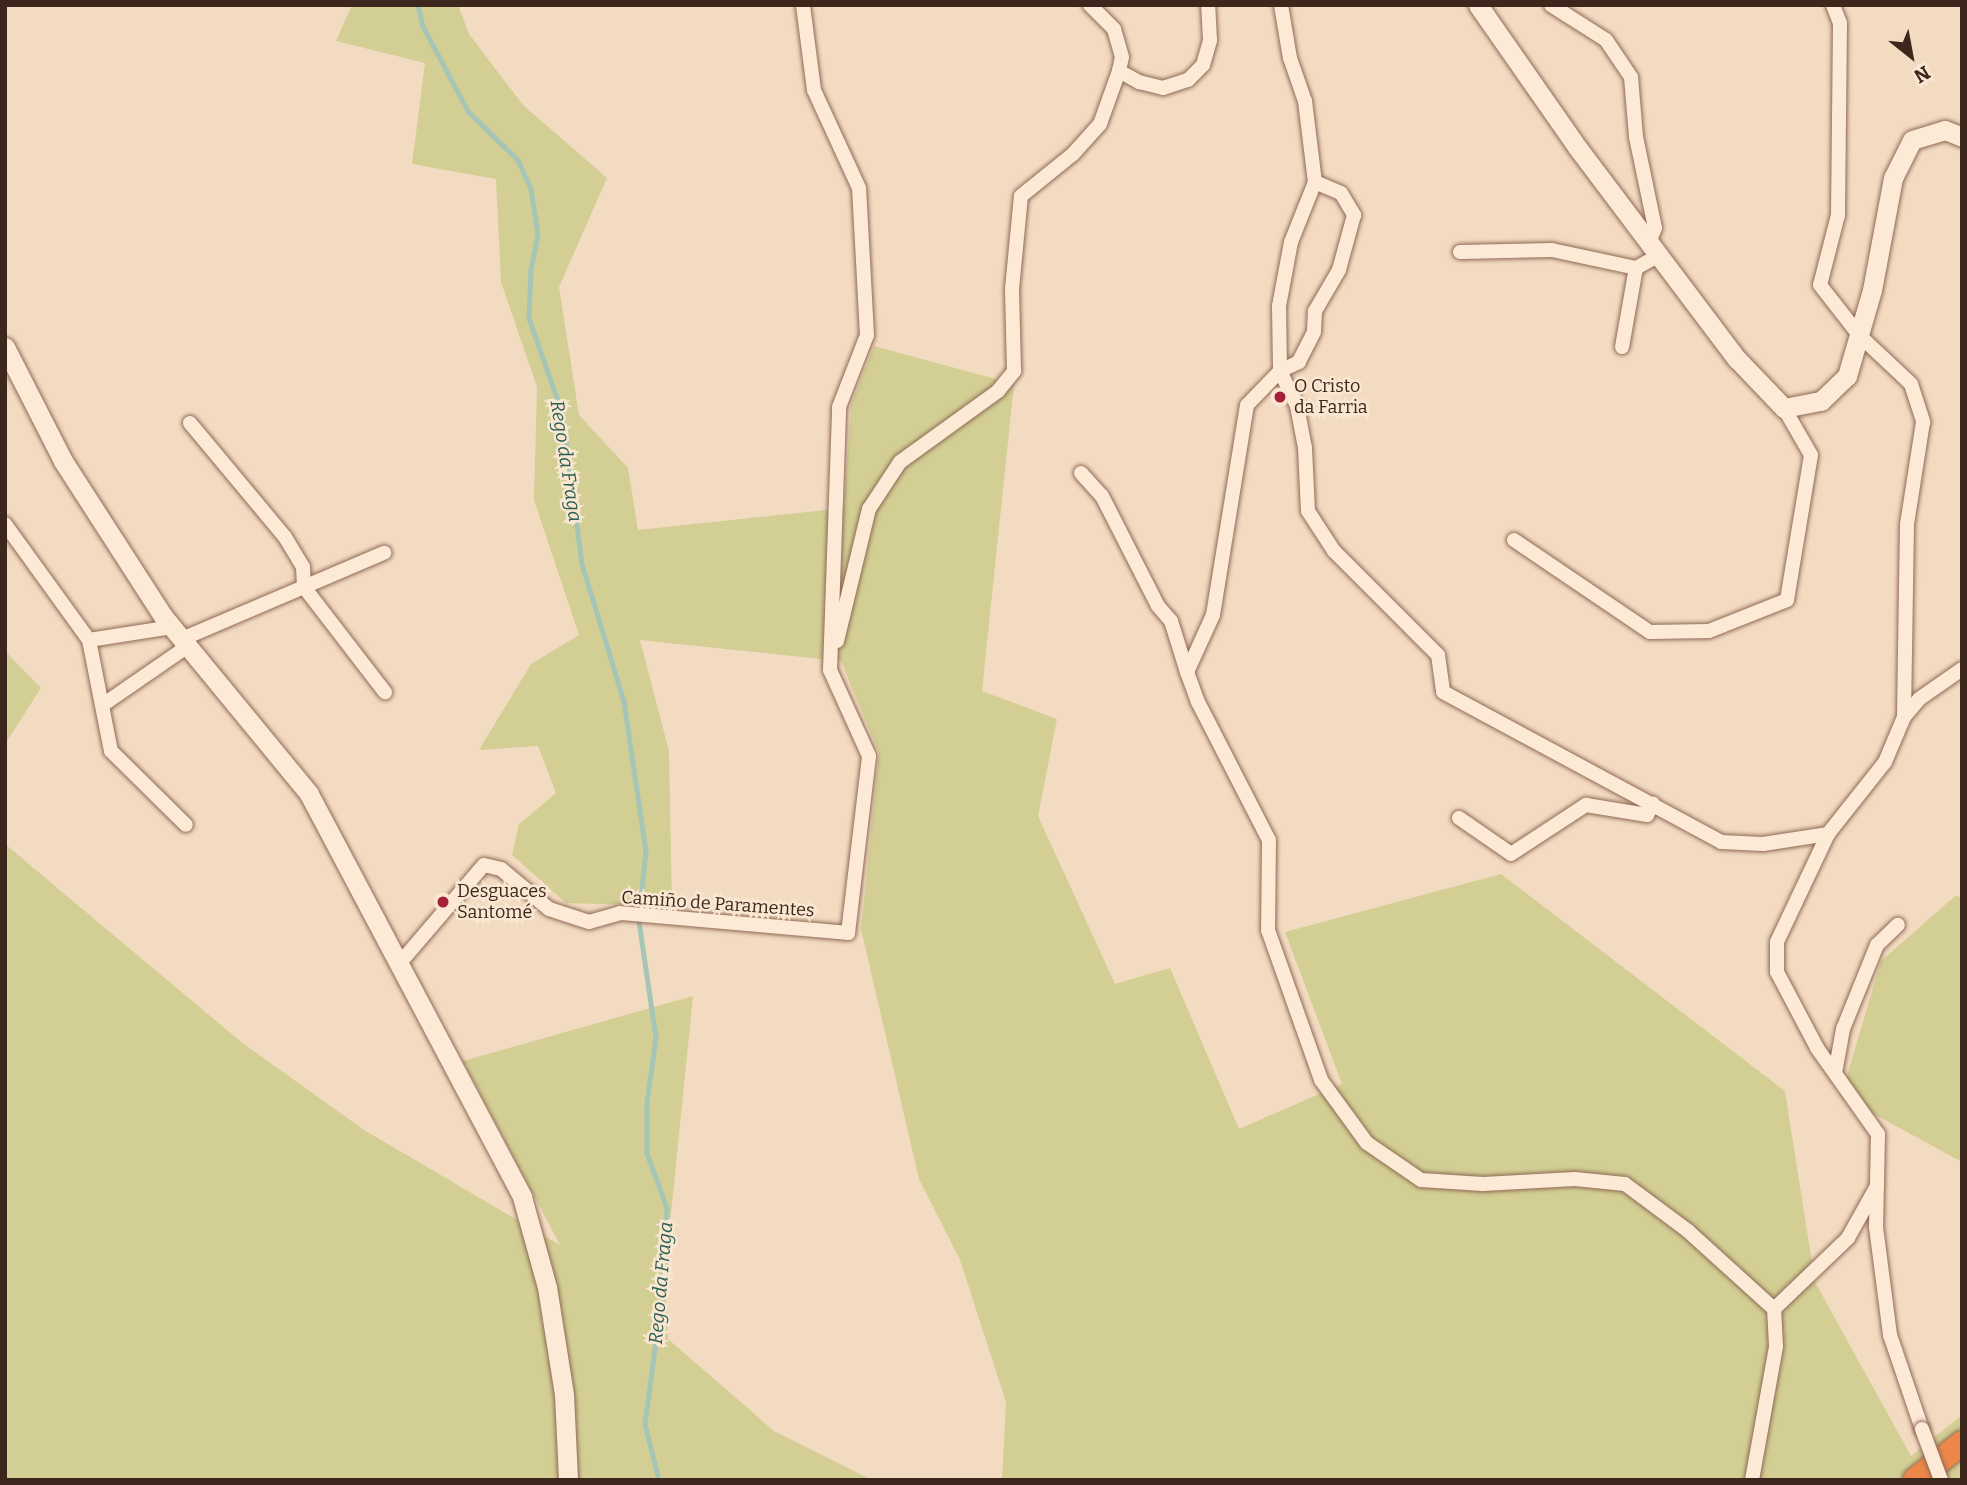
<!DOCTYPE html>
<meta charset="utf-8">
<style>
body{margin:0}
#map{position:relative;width:1967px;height:1485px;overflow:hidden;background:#f3dbc2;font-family:Bitter,serif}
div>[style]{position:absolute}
.green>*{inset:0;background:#d3cf94}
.stream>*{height:4.5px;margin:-2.25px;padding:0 2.25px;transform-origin:2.25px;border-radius:2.25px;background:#a5c5b6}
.roads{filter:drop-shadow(0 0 2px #8f6a56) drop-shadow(0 0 2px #8f6a56)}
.street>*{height:14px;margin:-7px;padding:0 7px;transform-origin:7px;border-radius:7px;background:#fdead6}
.secondary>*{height:19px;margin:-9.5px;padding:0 9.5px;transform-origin:9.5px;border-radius:9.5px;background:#fdead6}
.highway>*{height:24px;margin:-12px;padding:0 12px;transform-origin:12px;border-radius:12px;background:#ec8749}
.bridges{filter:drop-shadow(0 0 2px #8f6a56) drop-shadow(0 0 2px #8f6a56)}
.street-bridge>*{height:14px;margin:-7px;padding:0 7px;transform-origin:7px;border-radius:7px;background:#fdead6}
.dots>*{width:19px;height:19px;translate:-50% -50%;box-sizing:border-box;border:4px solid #f9e7d2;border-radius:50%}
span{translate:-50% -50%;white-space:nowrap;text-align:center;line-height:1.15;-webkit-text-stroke:5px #f9e7d2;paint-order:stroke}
.poi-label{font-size:18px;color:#3d261c}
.left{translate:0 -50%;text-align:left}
.street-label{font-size:18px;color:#3d261c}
.water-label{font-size:19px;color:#2a5f52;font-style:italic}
.frame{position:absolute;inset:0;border:7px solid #3d261c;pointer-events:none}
.north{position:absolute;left:1876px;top:21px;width:70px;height:70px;-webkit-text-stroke:5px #f9e7d2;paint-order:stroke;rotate:149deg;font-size:19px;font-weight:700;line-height:28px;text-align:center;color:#3d261c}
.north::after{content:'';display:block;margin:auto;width:24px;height:32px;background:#3d261c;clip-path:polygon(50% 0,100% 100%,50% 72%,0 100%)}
</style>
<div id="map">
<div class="green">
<i style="clip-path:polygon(352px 5px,458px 5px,469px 34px,523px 105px,607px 178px,559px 287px,579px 415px,628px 468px,638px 530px,844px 508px,851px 405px,874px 346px,1014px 384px,982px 691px,1057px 719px,1038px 816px,1115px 984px,1170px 968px,1239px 1129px,1342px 1084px,1285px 932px,1501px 874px,1785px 1091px,1815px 1282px,1911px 1456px,1962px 1415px,1962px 1480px,1002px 1480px,1006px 1402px,960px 1260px,919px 1179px,861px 929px,879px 753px,841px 661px,640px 640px,669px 751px,672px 906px,566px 903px,512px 855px,519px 824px,556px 793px,538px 746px,479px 750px,531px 664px,579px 635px,534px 500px,537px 387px,501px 282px,496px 179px,412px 164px,425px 63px,336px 41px)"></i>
<i style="clip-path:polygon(5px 651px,41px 688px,5px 744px)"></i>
<i style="clip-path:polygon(5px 844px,241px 1042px,364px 1130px,560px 1245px,463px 1061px,693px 996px,665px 1274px,668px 1339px,774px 1431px,872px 1480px,5px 1480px)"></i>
<i style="clip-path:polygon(1955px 896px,1962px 897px,1962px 1162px,1841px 1096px,1881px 961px)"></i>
</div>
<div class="stream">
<i style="left:418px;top:5px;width:22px;rotate:77deg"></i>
<i style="left:423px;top:26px;width:96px;rotate:62.1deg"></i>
<i style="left:468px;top:111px;width:70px;rotate:44.4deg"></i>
<i style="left:518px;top:160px;width:32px;rotate:66deg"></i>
<i style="left:531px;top:189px;width:46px;rotate:81.2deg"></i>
<i style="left:538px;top:234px;width:37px;rotate:101deg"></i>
<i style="left:531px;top:270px;width:48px;rotate:92.4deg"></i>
<i style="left:529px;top:318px;width:100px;rotate:70.7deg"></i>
<i style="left:562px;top:412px;width:153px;rotate:82.5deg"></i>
<i style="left:582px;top:564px;width:143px;rotate:73deg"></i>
<i style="left:624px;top:701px;width:152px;rotate:81.7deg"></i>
<i style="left:646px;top:851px;width:57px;rotate:96deg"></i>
<i style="left:639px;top:921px;width:118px;rotate:81.7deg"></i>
<i style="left:656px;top:1038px;width:66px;rotate:97.9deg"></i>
<i style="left:647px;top:1103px;width:50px;rotate:90deg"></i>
<i style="left:647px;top:1153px;width:59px;rotate:70deg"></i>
<i style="left:667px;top:1208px;width:66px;rotate:91.7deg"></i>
<i style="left:665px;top:1274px;width:151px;rotate:97.6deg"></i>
<i style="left:645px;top:1424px;width:58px;rotate:76deg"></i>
</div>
<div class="roads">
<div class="street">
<i style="left:1281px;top:5px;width:54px;rotate:80.4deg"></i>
<i style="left:1290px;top:58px;width:46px;rotate:70.8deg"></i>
<i style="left:1305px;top:101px;width:82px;rotate:83deg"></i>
<i style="left:1315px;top:182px;width:65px;rotate:111.8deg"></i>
<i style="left:1291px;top:242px;width:65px;rotate:100.6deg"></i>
<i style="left:1279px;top:306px;width:65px;rotate:89.1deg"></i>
<i style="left:1280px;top:371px;width:47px;rotate:134.1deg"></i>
<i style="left:1247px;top:405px;width:213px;rotate:99.2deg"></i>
<i style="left:1213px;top:615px;width:63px;rotate:114.5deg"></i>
<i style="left:1187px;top:672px;width:32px;rotate:70deg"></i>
<i style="left:1198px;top:702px;width:155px;rotate:62.8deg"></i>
<i style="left:1269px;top:840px;width:90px;rotate:90.6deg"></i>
<i style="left:1268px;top:930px;width:159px;rotate:70.5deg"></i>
<i style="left:1321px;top:1080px;width:78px;rotate:53.9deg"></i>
<i style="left:1367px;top:1143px;width:65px;rotate:34.4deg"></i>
<i style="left:1421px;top:1180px;width:62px;rotate:3.7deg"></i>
<i style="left:1483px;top:1184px;width:92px;rotate:-3.1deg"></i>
<i style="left:1575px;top:1179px;width:50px;rotate:5.7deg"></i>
<i style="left:1625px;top:1184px;width:79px;rotate:36.7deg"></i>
<i style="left:1688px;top:1231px;width:116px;rotate:42.2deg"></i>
<i style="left:1551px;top:5px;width:65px;rotate:32.5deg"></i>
<i style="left:1606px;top:40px;width:45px;rotate:56deg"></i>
<i style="left:1631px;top:77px;width:60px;rotate:85.2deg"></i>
<i style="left:1636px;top:137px;width:93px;rotate:78.2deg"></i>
<i style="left:1655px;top:228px;width:16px;rotate:112deg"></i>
<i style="left:1833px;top:5px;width:19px;rotate:69deg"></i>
<i style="left:1840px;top:23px;width:192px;rotate:90.6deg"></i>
<i style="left:1838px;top:215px;width:72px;rotate:104.4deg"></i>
<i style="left:1820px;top:285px;width:63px;rotate:52deg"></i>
<i style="left:1859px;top:335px;width:71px;rotate:43.3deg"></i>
<i style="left:1911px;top:384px;width:40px;rotate:72deg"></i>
<i style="left:1923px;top:422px;width:103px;rotate:98.9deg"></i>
<i style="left:1907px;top:524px;width:193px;rotate:90.9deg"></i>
<i style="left:1904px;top:717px;width:49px;rotate:112.9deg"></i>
<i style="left:1885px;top:762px;width:92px;rotate:128.4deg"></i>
<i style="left:1828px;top:834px;width:119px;rotate:115.3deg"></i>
<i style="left:1777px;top:942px;width:30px;rotate:90deg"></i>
<i style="left:1777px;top:972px;width:86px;rotate:62.2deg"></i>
<i style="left:1817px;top:1048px;width:105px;rotate:54.7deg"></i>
<i style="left:1878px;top:1134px;width:93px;rotate:91.2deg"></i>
<i style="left:1876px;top:1227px;width:109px;rotate:82.6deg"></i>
<i style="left:1890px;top:1335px;width:99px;rotate:71.2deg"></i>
<i style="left:1119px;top:71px;width:23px;rotate:29deg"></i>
<i style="left:1139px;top:82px;width:25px;rotate:14deg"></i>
<i style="left:1163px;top:88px;width:26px;rotate:-18deg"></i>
<i style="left:1188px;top:80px;width:21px;rotate:-45deg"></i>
<i style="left:1203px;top:65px;width:26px;rotate:-74deg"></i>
<i style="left:1210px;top:40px;width:35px;rotate:-93deg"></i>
<i style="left:1315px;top:182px;width:28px;rotate:23deg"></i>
<i style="left:1341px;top:193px;width:26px;rotate:59deg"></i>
<i style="left:1354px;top:215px;width:57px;rotate:105.3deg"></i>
<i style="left:1339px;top:270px;width:48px;rotate:120.3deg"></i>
<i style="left:1315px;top:311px;width:21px;rotate:93deg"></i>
<i style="left:1314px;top:332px;width:34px;rotate:117deg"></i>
<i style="left:1299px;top:362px;width:21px;rotate:155deg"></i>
<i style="left:1280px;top:371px;width:39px;rotate:64deg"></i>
<i style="left:1297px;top:406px;width:43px;rotate:79.2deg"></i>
<i style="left:1305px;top:448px;width:63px;rotate:87.3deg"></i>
<i style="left:1308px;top:511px;width:48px;rotate:57deg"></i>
<i style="left:1334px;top:551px;width:147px;rotate:45deg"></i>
<i style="left:1438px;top:655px;width:37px;rotate:82deg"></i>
<i style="left:1443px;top:692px;width:316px;rotate:28.3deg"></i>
<i style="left:1721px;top:842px;width:42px;rotate:2.7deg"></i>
<i style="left:1763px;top:844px;width:66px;rotate:-8.7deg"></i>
<i style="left:1460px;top:252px;width:92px;rotate:-1.2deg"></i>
<i style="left:1552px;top:250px;width:86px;rotate:12.1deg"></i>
<i style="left:1622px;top:347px;width:80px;rotate:-80deg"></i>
<i style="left:1636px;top:268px;width:26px;rotate:-29deg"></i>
<i style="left:190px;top:423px;width:148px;rotate:50.2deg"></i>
<i style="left:285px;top:537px;width:35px;rotate:59deg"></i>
<i style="left:303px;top:567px;width:20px;rotate:87deg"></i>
<i style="left:304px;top:587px;width:133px;rotate:52.4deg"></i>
<i style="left:1081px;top:473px;width:31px;rotate:48deg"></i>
<i style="left:1102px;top:496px;width:123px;rotate:63deg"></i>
<i style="left:1158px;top:606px;width:20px;rotate:49deg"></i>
<i style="left:1171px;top:621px;width:53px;rotate:72.6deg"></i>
<i style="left:5px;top:524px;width:143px;rotate:54.1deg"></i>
<i style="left:89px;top:640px;width:84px;rotate:-8.9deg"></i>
<i style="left:1514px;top:540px;width:164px;rotate:34.1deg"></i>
<i style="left:1650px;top:632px;width:59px;rotate:-1deg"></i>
<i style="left:1709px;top:631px;width:84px;rotate:-21.7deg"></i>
<i style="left:1787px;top:600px;width:147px;rotate:-80.6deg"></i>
<i style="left:1811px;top:455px;width:54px;rotate:-119.9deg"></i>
<i style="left:182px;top:639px;width:220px;rotate:-23.1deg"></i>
<i style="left:89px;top:640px;width:113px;rotate:78.8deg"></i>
<i style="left:111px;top:751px;width:105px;rotate:44.6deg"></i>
<i style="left:837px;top:641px;width:136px;rotate:-76.4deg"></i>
<i style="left:869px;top:509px;width:56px;rotate:-56.6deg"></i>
<i style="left:900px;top:462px;width:121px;rotate:-35.9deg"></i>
<i style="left:998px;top:391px;width:26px;rotate:-51deg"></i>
<i style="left:1014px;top:371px;width:82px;rotate:-91.4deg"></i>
<i style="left:1012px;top:289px;width:93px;rotate:-84.5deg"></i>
<i style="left:1021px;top:196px;width:67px;rotate:-38.9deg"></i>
<i style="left:1073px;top:154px;width:40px;rotate:-48deg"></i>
<i style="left:1100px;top:124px;width:56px;rotate:-70.3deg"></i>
<i style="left:1119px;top:71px;width:14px;rotate:-78deg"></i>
<i style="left:1122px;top:57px;width:29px;rotate:-106deg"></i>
<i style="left:1114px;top:29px;width:34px;rotate:-135deg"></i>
<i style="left:104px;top:704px;width:102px;rotate:-34.6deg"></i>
<i style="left:1904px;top:717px;width:23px;rotate:-50deg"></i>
<i style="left:1919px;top:699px;width:52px;rotate:-34.9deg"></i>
<i style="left:1459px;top:818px;width:63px;rotate:34.7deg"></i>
<i style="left:1511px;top:854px;width:90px;rotate:-33.2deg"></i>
<i style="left:1586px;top:805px;width:62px;rotate:9.3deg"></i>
<i style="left:1647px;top:815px;width:13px;rotate:-63deg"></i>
<i style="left:399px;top:964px;width:130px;rotate:-49.4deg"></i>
<i style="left:484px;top:865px;width:17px;rotate:13deg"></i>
<i style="left:501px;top:869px;width:62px;rotate:39.8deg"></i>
<i style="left:549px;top:909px;width:42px;rotate:18deg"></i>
<i style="left:589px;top:922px;width:32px;rotate:-16deg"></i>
<i style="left:620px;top:913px;width:229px;rotate:5deg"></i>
<i style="left:848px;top:933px;width:178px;rotate:-83.2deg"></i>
<i style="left:869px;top:756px;width:94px;rotate:-114.4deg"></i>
<i style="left:830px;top:670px;width:263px;rotate:-88deg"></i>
<i style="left:839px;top:407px;width:77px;rotate:-68.7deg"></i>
<i style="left:867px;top:335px;width:147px;rotate:-93.1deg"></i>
<i style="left:859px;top:188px;width:108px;rotate:-114.7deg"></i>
<i style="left:814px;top:90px;width:86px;rotate:-97.4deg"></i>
<i style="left:1835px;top:1073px;width:45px;rotate:-79.7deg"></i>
<i style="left:1843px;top:1029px;width:91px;rotate:-68deg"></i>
<i style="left:1877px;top:945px;width:29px;rotate:-44deg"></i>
<i style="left:1752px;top:1480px;width:136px;rotate:-79.8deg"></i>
<i style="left:1776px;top:1346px;width:37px;rotate:-93deg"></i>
<i style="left:1774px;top:1309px;width:103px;rotate:-43.8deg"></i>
<i style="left:1848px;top:1238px;width:60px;rotate:-60.9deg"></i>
</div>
<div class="secondary">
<i style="left:1478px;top:5px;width:173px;rotate:55.1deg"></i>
<i style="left:1577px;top:147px;width:266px;rotate:53deg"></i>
<i style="left:1737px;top:359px;width:68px;rotate:46.2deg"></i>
<i style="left:1784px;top:408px;width:38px;rotate:-11deg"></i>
<i style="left:1821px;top:401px;width:36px;rotate:-44deg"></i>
<i style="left:1847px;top:376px;width:90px;rotate:-73.8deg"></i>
<i style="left:1872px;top:290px;width:114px;rotate:-79.4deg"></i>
<i style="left:1893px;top:178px;width:42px;rotate:-63.4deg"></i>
<i style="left:1912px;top:140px;width:34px;rotate:-17deg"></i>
<i style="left:1945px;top:130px;width:18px;rotate:22deg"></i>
<i style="left:5px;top:347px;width:128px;rotate:63deg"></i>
<i style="left:63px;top:461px;width:184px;rotate:57.2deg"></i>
<i style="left:163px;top:616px;width:230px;rotate:50.6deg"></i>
<i style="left:309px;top:794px;width:456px;rotate:62.1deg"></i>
<i style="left:522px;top:1197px;width:93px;rotate:74.5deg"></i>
<i style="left:547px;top:1287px;width:108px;rotate:81deg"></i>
<i style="left:564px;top:1394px;width:86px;rotate:87.3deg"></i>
</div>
<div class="highway">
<i style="left:1915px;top:1480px;width:60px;rotate:-38.2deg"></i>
</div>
</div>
<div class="bridges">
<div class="street-bridge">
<i style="left:1922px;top:1429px;width:54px;rotate:69.6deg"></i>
</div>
</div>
<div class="dots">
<i style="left:1280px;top:397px;background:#a61f38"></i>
<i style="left:443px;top:902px;background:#a61f38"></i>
</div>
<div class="poi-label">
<span class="left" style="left:1294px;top:397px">O Cristo<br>da Farria</span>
<span class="left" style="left:457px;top:902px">Desguaces<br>Santomé</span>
</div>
<div class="street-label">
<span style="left:718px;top:904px;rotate:4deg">Camiño de Paramentes</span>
</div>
<div class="water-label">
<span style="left:566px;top:461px;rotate:81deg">Rego da Fraga</span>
<span style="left:661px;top:1283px;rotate:-85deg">Rego da Fraga</span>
</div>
<div class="frame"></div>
<div class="north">N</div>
</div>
